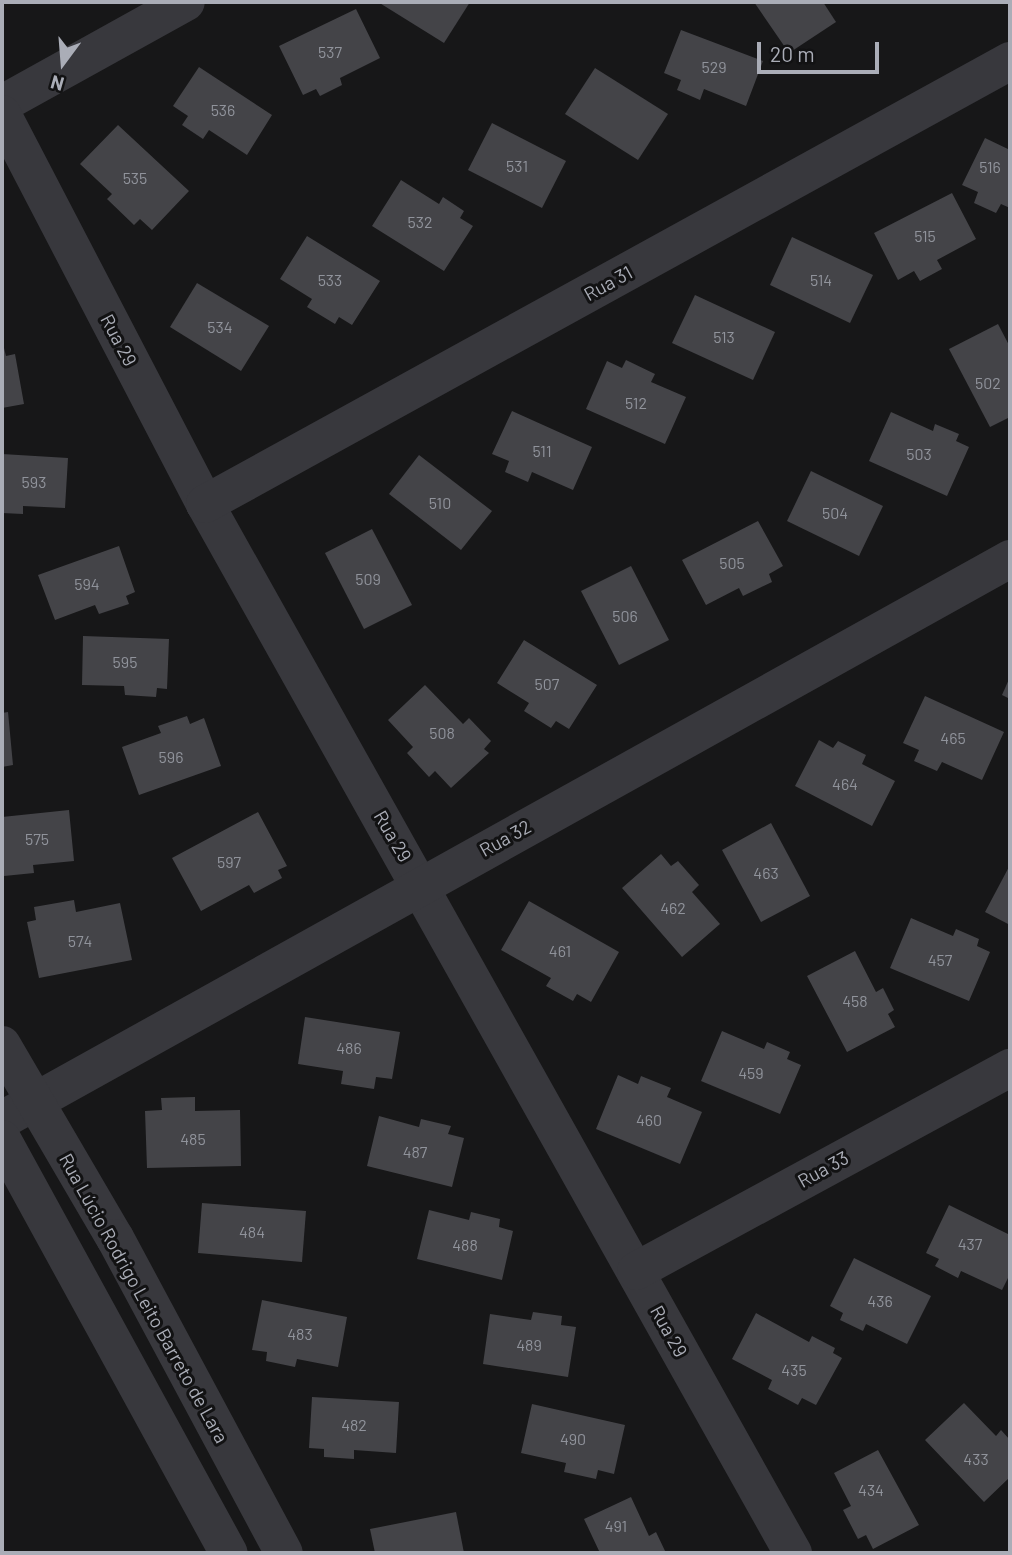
<!DOCTYPE html>
<meta charset="utf-8">
<style>
body{margin:0}
#map{position:relative;width:1012px;height:1555px;overflow:hidden;background:#171718;font-family:Barlow,sans-serif}
div>[style]{position:absolute}
.building>*{inset:0;background:#444448}
.minor>*{height:38px;margin:-19px;padding:0 19px;transform-origin:19px;border-radius:19px;background:#38383d}
.tertiary>*{height:38px;margin:-19px;padding:0 19px;transform-origin:19px;border-radius:19px;background:#38383d}
span{translate:-50% -50%;white-space:nowrap;text-align:center;line-height:1.15;-webkit-text-stroke:6px #121213;paint-order:stroke}
.number-label{font-size:16px;color:#90939b}
.number-label span{-webkit-text-stroke-width:0}
.street-label{font-size:19px;color:#aaadb7}
.frame{position:absolute;inset:0;border:4px solid #aaadb7;pointer-events:none}
.north{position:absolute;left:28px;top:28px;width:70px;height:70px;-webkit-text-stroke:5px #121213;paint-order:stroke;rotate:196deg;font-size:19px;font-weight:700;line-height:28px;text-align:center;color:#aaadb7}
.north::after{content:'';display:block;margin:auto;width:24px;height:32px;background:#aaadb7;clip-path:polygon(50% 0,100% 100%,50% 72%,0 100%)}
.scale{position:absolute;left:757px;top:42px;width:122px;height:32px;box-sizing:border-box;border:4px solid #aaadb7;border-top:0;padding-left:9px;font-size:21px;line-height:24px;white-space:nowrap;color:#aaadb7;-webkit-text-stroke:5px #121213;paint-order:stroke}
</style>
<div id="map">
<div class="building">
<i style="clip-path:polygon(378px 2px,470px 2px,444px 43px)"></i>
<i style="clip-path:polygon(754px 2px,823px 2px,836px 22px,789px 53px)"></i>
<i style="clip-path:polygon(356px 9px,380px 58px,340px 78px,342px 85px,320px 96px,316px 89px,303px 95px,279px 46px)"></i>
<i style="clip-path:polygon(681px 30px,763px 61px,746px 106px,704px 89px,700px 100px,677px 90px,681px 80px,664px 73px)"></i>
<i style="clip-path:polygon(199px 67px,272px 115px,247px 155px,209px 130px,203px 139px,182px 125px,188px 116px,173px 106px)"></i>
<i style="clip-path:polygon(595px 68px,668px 114px,638px 160px,565px 114px)"></i>
<i style="clip-path:polygon(492px 123px,566px 161px,542px 208px,468px 170px)"></i>
<i style="clip-path:polygon(118px 125px,189px 191px,152px 230px,140px 219px,134px 225px,107px 199px,112px 194px,80px 164px)"></i>
<i style="clip-path:polygon(985px 138px,1010px 150px,1010px 208px,1001px 204px,996px 213px,974px 203px,978px 192px,962px 185px)"></i>
<i style="clip-path:polygon(401px 180px,439px 204px,443px 197px,464px 211px,460px 218px,473px 226px,444px 271px,372px 226px)"></i>
<i style="clip-path:polygon(952px 193px,976px 239px,937px 260px,942px 269px,920px 281px,914px 271px,898px 280px,874px 233px)"></i>
<i style="clip-path:polygon(307px 236px,380px 281px,352px 325px,339px 317px,335px 324px,307px 307px,312px 299px,280px 279px)"></i>
<i style="clip-path:polygon(792px 237px,873px 275px,850px 323px,770px 285px)"></i>
<i style="clip-path:polygon(197px 283px,269px 326px,241px 371px,170px 327px)"></i>
<i style="clip-path:polygon(695px 295px,775px 332px,753px 380px,672px 343px)"></i>
<i style="clip-path:polygon(998px 324px,1010px 347px,1010px 417px,990px 427px,949px 349px)"></i>
<i style="clip-path:polygon(2px 340px,6px 356px,15px 354px,24px 404px,2px 408px)"></i>
<i style="clip-path:polygon(626px 360px,655px 374px,651px 382px,686px 397px,665px 444px,586px 409px,607px 361px,622px 368px)"></i>
<i style="clip-path:polygon(512px 411px,592px 447px,573px 490px,532px 472px,528px 482px,505px 472px,509px 461px,492px 454px)"></i>
<i style="clip-path:polygon(891px 412px,933px 431px,935px 424px,959px 434px,956px 441px,969px 447px,947px 496px,869px 461px)"></i>
<i style="clip-path:polygon(2px 454px,68px 458px,65px 508px,23px 506px,23px 514px,2px 513px)"></i>
<i style="clip-path:polygon(419px 455px,492px 511px,461px 550px,389px 494px)"></i>
<i style="clip-path:polygon(811px 471px,883px 506px,859px 556px,787px 521px)"></i>
<i style="clip-path:polygon(758px 521px,783px 566px,769px 574px,772px 582px,743px 596px,739px 588px,706px 605px,682px 560px)"></i>
<i style="clip-path:polygon(372px 529px,412px 605px,364px 629px,325px 553px)"></i>
<i style="clip-path:polygon(119px 546px,135px 592px,126px 596px,129px 604px,99px 614px,95px 605px,55px 620px,38px 575px)"></i>
<i style="clip-path:polygon(631px 566px,669px 640px,619px 665px,581px 591px)"></i>
<i style="clip-path:polygon(83px 636px,169px 639px,167px 689px,157px 688px,156px 697px,125px 695px,124px 686px,82px 685px)"></i>
<i style="clip-path:polygon(524px 640px,597px 685px,569px 729px,556px 721px,551px 728px,524px 711px,529px 703px,497px 683px)"></i>
<i style="clip-path:polygon(1010px 677px,1010px 699px,1002px 695px)"></i>
<i style="clip-path:polygon(425px 685px,463px 724px,469px 718px,491px 741px,484px 749px,489px 753px,451px 788px,435px 771px,429px 777px,407px 753px,413px 747px,388px 720px)"></i>
<i style="clip-path:polygon(925px 696px,1004px 732px,982px 780px,942px 762px,937px 771px,914px 761px,919px 750px,903px 743px)"></i>
<i style="clip-path:polygon(8px 712px,13px 765px,2px 767px,2px 713px)"></i>
<i style="clip-path:polygon(187px 716px,190px 724px,204px 718px,221px 766px,139px 795px,122px 747px,161px 733px,158px 726px)"></i>
<i style="clip-path:polygon(819px 740px,833px 748px,838px 741px,866px 755px,862px 764px,895px 781px,872px 826px,795px 786px)"></i>
<i style="clip-path:polygon(69px 810px,74px 861px,33px 865px,34px 873px,4px 876px,2px 817px)"></i>
<i style="clip-path:polygon(258px 812px,287px 866px,278px 870px,282px 878px,254px 893px,249px 885px,201px 911px,172px 858px)"></i>
<i style="clip-path:polygon(771px 823px,810px 896px,761px 922px,722px 850px)"></i>
<i style="clip-path:polygon(661px 854px,671px 866px,678px 861px,699px 885px,692px 892px,720px 924px,682px 957px,622px 888px)"></i>
<i style="clip-path:polygon(1010px 865px,1010px 925px,985px 912px)"></i>
<i style="clip-path:polygon(74px 900px,76px 912px,120px 903px,132px 960px,39px 978px,27px 922px,36px 920px,34px 907px)"></i>
<i style="clip-path:polygon(529px 901px,619px 952px,591px 1002px,577px 994px,573px 1001px,546px 986px,551px 978px,501px 950px)"></i>
<i style="clip-path:polygon(911px 918px,953px 936px,956px 929px,979px 939px,977px 946px,990px 952px,969px 1001px,890px 968px)"></i>
<i style="clip-path:polygon(855px 951px,876px 992px,883px 988px,894px 1010px,888px 1014px,895px 1027px,847px 1052px,807px 976px)"></i>
<i style="clip-path:polygon(305px 1017px,400px 1032px,392px 1079px,376px 1077px,374px 1089px,341px 1084px,343px 1071px,298px 1064px)"></i>
<i style="clip-path:polygon(722px 1031px,764px 1049px,767px 1042px,790px 1052px,787px 1059px,801px 1065px,780px 1114px,701px 1081px)"></i>
<i style="clip-path:polygon(618px 1075px,638px 1084px,641px 1076px,671px 1088px,667px 1097px,702px 1112px,680px 1164px,596px 1129px)"></i>
<i style="clip-path:polygon(195px 1097px,195px 1111px,240px 1110px,241px 1166px,147px 1168px,145px 1111px,162px 1110px,161px 1098px)"></i>
<i style="clip-path:polygon(379px 1116px,419px 1127px,421px 1119px,451px 1126px,448px 1134px,464px 1138px,452px 1187px,367px 1166px)"></i>
<i style="clip-path:polygon(202px 1203px,306px 1211px,302px 1262px,198px 1253px)"></i>
<i style="clip-path:polygon(949px 1205px,1010px 1235px,1010px 1274px,1002px 1290px,961px 1271px,958px 1278px,935px 1266px,939px 1259px,926px 1253px)"></i>
<i style="clip-path:polygon(429px 1210px,469px 1220px,471px 1212px,500px 1219px,499px 1227px,513px 1231px,502px 1280px,417px 1259px)"></i>
<i style="clip-path:polygon(854px 1258px,931px 1296px,907px 1344px,866px 1324px,863px 1331px,840px 1320px,843px 1313px,830px 1306px)"></i>
<i style="clip-path:polygon(262px 1300px,347px 1317px,338px 1367px,297px 1359px,295px 1367px,266px 1361px,267px 1352px,252px 1350px)"></i>
<i style="clip-path:polygon(533px 1312px,562px 1316px,561px 1325px,576px 1327px,568px 1377px,483px 1364px,490px 1314px,531px 1320px)"></i>
<i style="clip-path:polygon(756px 1313px,809px 1342px,812px 1336px,835px 1348px,833px 1353px,842px 1358px,816px 1405px,802px 1398px,798px 1405px,768px 1389px,772px 1380px,732px 1359px)"></i>
<i style="clip-path:polygon(312px 1397px,399px 1402px,396px 1453px,354px 1450px,354px 1459px,324px 1457px,324px 1449px,309px 1448px)"></i>
<i style="clip-path:polygon(964px 1403px,996px 1436px,1001px 1430px,1010px 1440px,1010px 1477px,984px 1502px,925px 1440px)"></i>
<i style="clip-path:polygon(532px 1404px,625px 1425px,614px 1474px,598px 1470px,596px 1479px,564px 1472px,566px 1463px,521px 1453px)"></i>
<i style="clip-path:polygon(878px 1450px,919px 1525px,873px 1549px,866px 1535px,858px 1539px,843px 1510px,851px 1506px,834px 1473px)"></i>
<i style="clip-path:polygon(631px 1497px,649px 1536px,656px 1532px,666px 1553px,600px 1553px,584px 1519px)"></i>
<i style="clip-path:polygon(456px 1512px,464px 1553px,375px 1553px,370px 1529px)"></i>
</div>
<div class="minor">
<i style="left:2px;top:104px;width:210px;rotate:-29deg"></i>
<i style="left:2px;top:114px;width:440px;rotate:62.5deg"></i>
<i style="left:205px;top:504px;width:1203px;rotate:60.73deg"></i>
<i style="left:205px;top:504px;width:919px;rotate:-28.82deg"></i>
<i style="left:2px;top:1120px;width:1154px;rotate:-29.1deg"></i>
<i style="left:636px;top:1271px;width:426px;rotate:-28.5deg"></i>
</div>
<div class="tertiary">
<i style="left:2px;top:1045px;width:224px;rotate:59.7deg"></i>
<i style="left:115px;top:1238px;width:357px;rotate:61.8deg"></i>
<i style="left:2px;top:1139px;width:472px;rotate:61.3deg"></i>
</div>
<div class="number-label">
<span style="left:330px;top:52px">537</span>
<span style="left:714px;top:67px">529</span>
<span style="left:223px;top:110px">536</span>
<span style="left:517px;top:166px">531</span>
<span style="left:990px;top:167px">516</span>
<span style="left:135px;top:178px">535</span>
<span style="left:420px;top:222px">532</span>
<span style="left:925px;top:236px">515</span>
<span style="left:330px;top:280px">533</span>
<span style="left:821px;top:280px">514</span>
<span style="left:220px;top:327px">534</span>
<span style="left:724px;top:337px">513</span>
<span style="left:988px;top:383px">502</span>
<span style="left:636px;top:403px">512</span>
<span style="left:542px;top:451px">511</span>
<span style="left:919px;top:454px">503</span>
<span style="left:34px;top:482px">593</span>
<span style="left:440px;top:503px">510</span>
<span style="left:835px;top:513px">504</span>
<span style="left:732px;top:563px">505</span>
<span style="left:368px;top:579px">509</span>
<span style="left:87px;top:584px">594</span>
<span style="left:625px;top:616px">506</span>
<span style="left:125px;top:662px">595</span>
<span style="left:547px;top:684px">507</span>
<span style="left:442px;top:733px">508</span>
<span style="left:953px;top:738px">465</span>
<span style="left:171px;top:757px">596</span>
<span style="left:845px;top:784px">464</span>
<span style="left:37px;top:839px">575</span>
<span style="left:229px;top:862px">597</span>
<span style="left:766px;top:873px">463</span>
<span style="left:673px;top:908px">462</span>
<span style="left:80px;top:941px">574</span>
<span style="left:560px;top:951px">461</span>
<span style="left:940px;top:960px">457</span>
<span style="left:855px;top:1001px">458</span>
<span style="left:349px;top:1048px">486</span>
<span style="left:751px;top:1073px">459</span>
<span style="left:649px;top:1120px">460</span>
<span style="left:193px;top:1139px">485</span>
<span style="left:415px;top:1152px">487</span>
<span style="left:252px;top:1232px">484</span>
<span style="left:970px;top:1244px">437</span>
<span style="left:465px;top:1245px">488</span>
<span style="left:880px;top:1301px">436</span>
<span style="left:300px;top:1334px">483</span>
<span style="left:529px;top:1345px">489</span>
<span style="left:794px;top:1370px">435</span>
<span style="left:354px;top:1425px">482</span>
<span style="left:573px;top:1439px">490</span>
<span style="left:976px;top:1459px">433</span>
<span style="left:871px;top:1490px">434</span>
<span style="left:616px;top:1526px">491</span>
</div>
<div class="street-label">
<span style="left:608px;top:283px;rotate:-29deg">Rua 31</span>
<span style="left:119px;top:340px;rotate:62deg">Rua 29</span>
<span style="left:393px;top:836px;rotate:60deg">Rua 29</span>
<span style="left:505px;top:838px;rotate:-29deg">Rua 32</span>
<span style="left:823px;top:1169px;rotate:-29deg">Rua 33</span>
<span style="left:144px;top:1298px;rotate:61deg">Rua Lúcio Rodrigo Leito Barreto de Lara</span>
<span style="left:669px;top:1331px;rotate:61deg">Rua 29</span>
</div>
<div class="frame"></div>
<div class="north">N</div>
<div class="scale">20 m</div>
</div>
